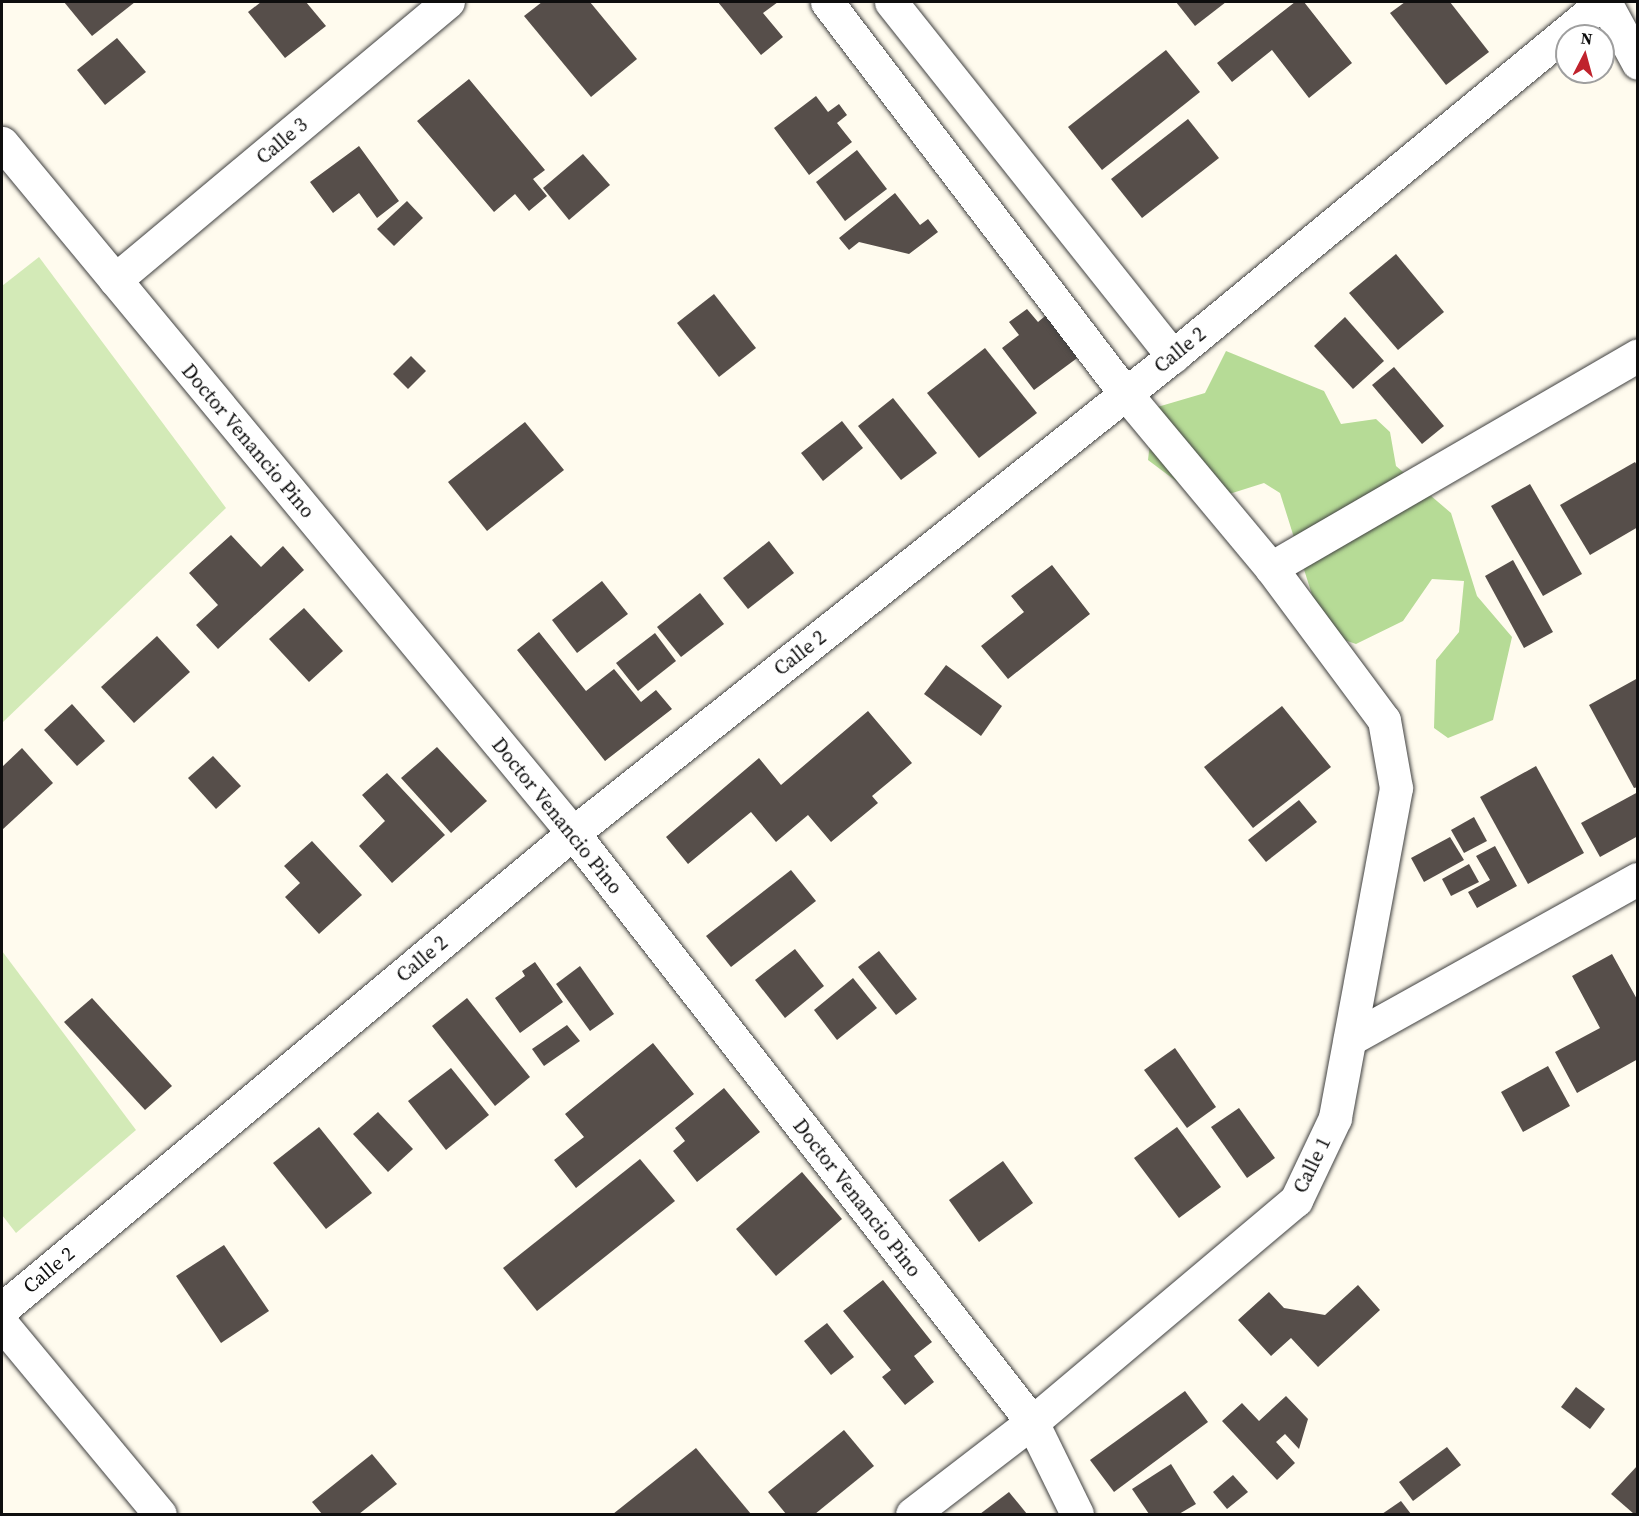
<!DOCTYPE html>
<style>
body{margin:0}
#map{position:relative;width:1639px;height:1516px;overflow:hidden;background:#fffbee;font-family:"Source Serif 4",serif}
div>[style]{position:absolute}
.green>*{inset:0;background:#d3eab7}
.forest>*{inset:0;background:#b6db96}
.building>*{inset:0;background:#564e4a}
.roads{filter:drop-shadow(0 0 2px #414141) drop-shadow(0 0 2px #414141)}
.minor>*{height:33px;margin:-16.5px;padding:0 16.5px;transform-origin:16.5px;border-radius:16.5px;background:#fff}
span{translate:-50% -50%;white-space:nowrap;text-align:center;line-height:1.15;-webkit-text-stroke:6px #fff;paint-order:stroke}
.street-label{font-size:20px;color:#0e0e0e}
.frame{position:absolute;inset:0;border:3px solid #0e0e0e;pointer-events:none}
.north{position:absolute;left:1555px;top:24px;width:60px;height:60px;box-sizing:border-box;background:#fff;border:2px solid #9f9f9f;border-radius:50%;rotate:6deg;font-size:16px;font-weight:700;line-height:24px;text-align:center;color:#0e0e0e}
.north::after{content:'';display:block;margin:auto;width:21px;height:27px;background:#c0232d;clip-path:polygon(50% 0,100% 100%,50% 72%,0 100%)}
</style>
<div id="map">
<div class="green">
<i style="clip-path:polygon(39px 257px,226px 508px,2px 723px,2px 286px)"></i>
<i style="clip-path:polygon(2px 951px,136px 1130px,16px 1233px,2px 1215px)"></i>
</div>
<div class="forest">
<i style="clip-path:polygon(1226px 351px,1324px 391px,1341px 424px,1376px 419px,1390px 432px,1396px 466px,1451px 513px,1477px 596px,1512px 637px,1493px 720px,1448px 738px,1434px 728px,1436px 660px,1459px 632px,1464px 581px,1432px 579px,1403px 621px,1356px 644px,1324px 633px,1280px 493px,1264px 483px,1204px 502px,1148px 460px,1154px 408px,1205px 393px)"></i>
</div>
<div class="building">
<i style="clip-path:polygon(64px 2px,135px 2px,92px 36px)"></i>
<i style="clip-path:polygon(261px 2px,306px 2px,326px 26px,285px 58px,248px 12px)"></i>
<i style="clip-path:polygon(542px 2px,590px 2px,637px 59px,591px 97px,524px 16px)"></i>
<i style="clip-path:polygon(718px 2px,778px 2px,763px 13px,783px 37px,761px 55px)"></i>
<i style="clip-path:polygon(1176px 2px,1226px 2px,1195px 26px)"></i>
<i style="clip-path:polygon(1295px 2px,1304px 2px,1352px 63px,1309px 98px,1272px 50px,1232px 82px,1217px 63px)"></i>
<i style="clip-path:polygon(1405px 2px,1450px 2px,1489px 52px,1446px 85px,1390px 13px)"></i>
<i style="clip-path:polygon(117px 38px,146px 72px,105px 105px,77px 70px)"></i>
<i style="clip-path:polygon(1166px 50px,1200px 92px,1102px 170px,1068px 127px)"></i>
<i style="clip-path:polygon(469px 79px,545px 170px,533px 179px,547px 196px,529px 211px,515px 194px,494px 212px,417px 121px)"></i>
<i style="clip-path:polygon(816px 96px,828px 112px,839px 104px,847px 115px,837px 123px,852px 142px,809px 175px,774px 128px)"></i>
<i style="clip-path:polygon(1188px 119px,1219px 158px,1142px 218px,1111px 179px)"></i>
<i style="clip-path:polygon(359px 146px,399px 201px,377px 218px,359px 193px,333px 213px,310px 182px)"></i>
<i style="clip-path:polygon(857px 150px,887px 189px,845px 221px,816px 182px)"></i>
<i style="clip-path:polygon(583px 154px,610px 185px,569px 220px,543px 188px)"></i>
<i style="clip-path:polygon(895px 193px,920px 225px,928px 219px,938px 232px,909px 254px,859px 242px,849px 250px,839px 238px)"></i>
<i style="clip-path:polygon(407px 201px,423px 218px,394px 246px,377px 229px)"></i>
<i style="clip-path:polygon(1396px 254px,1444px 312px,1398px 350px,1349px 293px)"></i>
<i style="clip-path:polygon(714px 294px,756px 348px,719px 377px,677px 323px)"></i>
<i style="clip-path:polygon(1027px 309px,1038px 322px,1051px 311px,1084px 353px,1034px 390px,1002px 348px,1019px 335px,1009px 322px)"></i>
<i style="clip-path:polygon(1345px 317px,1384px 361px,1353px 389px,1314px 346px)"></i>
<i style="clip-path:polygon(985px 348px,1037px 413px,979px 458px,927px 393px)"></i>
<i style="clip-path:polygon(411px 356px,426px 371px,408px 389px,393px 374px)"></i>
<i style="clip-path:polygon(1394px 367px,1444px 426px,1422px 444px,1372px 385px)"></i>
<i style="clip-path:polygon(893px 398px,937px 453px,901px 480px,858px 426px)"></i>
<i style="clip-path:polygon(842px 421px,863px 448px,823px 481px,801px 453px)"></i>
<i style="clip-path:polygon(525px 422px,564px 470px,487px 531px,448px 482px)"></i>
<i style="clip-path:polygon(1635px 462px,1638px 467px,1638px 527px,1590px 555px,1560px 505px)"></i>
<i style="clip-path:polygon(1530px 484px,1582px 574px,1543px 596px,1491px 506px)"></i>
<i style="clip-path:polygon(231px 535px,261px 567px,283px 546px,304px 570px,218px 649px,196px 625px,218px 605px,189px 573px)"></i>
<i style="clip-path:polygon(769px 541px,794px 573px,748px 609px,723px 578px)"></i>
<i style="clip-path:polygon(1513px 560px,1553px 632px,1524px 648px,1485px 576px)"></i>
<i style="clip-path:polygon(1052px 565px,1090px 614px,1008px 679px,981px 646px,1024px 612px,1011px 596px)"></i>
<i style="clip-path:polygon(602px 581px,628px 614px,577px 653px,552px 620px)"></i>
<i style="clip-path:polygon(700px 593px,724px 624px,681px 657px,657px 627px)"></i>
<i style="clip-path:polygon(304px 608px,343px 651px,309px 682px,269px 639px)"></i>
<i style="clip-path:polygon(539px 632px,586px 691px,614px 669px,641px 702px,656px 690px,672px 709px,605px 761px,517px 650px)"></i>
<i style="clip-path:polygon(655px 633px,676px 661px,638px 691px,616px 663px)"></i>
<i style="clip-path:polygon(157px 636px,190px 672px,134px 723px,101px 687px)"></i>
<i style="clip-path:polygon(946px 665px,1002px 706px,981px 736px,924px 694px)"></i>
<i style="clip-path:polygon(1638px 678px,1638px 787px,1634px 788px,1589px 705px)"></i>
<i style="clip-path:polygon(72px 704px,105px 741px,77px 766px,44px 730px)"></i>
<i style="clip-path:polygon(1282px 706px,1331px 767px,1253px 828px,1204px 767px)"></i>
<i style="clip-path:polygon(868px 711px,912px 763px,872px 796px,878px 803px,831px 842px,808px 815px,776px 842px,751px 812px,688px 864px,666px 837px,759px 758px,781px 785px)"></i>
<i style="clip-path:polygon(437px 747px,487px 801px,451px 833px,401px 778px)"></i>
<i style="clip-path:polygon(22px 748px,53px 783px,2px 830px,2px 767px)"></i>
<i style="clip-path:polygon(213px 756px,241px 786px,216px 809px,188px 778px)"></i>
<i style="clip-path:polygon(1536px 766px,1584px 853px,1528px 884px,1480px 797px)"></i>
<i style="clip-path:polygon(387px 773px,445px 835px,392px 883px,359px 846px,385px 821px,362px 795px)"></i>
<i style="clip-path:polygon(1638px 792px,1638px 836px,1600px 857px,1581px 823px)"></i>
<i style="clip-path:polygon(1299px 800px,1317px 822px,1266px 862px,1248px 840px)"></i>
<i style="clip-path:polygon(1474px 817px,1487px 841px,1464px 853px,1451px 830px)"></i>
<i style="clip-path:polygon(1450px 837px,1464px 860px,1424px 882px,1411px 858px)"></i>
<i style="clip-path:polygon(312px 841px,362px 895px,319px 934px,285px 897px,300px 883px,284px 866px)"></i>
<i style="clip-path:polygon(1495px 846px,1517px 886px,1477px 908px,1468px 892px,1490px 880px,1476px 856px)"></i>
<i style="clip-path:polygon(1469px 864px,1479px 882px,1451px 896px,1442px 879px)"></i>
<i style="clip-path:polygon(791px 870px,816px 901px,731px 967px,706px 936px)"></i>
<i style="clip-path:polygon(795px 949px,824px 986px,785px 1018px,755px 980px)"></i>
<i style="clip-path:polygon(879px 951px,917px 999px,896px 1015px,858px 967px)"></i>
<i style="clip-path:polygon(1612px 954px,1638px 1001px,1638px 1059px,1577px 1093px,1555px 1052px,1600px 1028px,1572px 976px)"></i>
<i style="clip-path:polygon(535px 962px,563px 1002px,520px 1033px,495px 998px,525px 976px,522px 971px)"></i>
<i style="clip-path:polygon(580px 966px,614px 1014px,590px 1031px,556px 984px)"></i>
<i style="clip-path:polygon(853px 978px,877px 1008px,837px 1040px,814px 1010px)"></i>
<i style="clip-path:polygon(92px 998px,172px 1086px,145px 1110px,64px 1022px)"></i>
<i style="clip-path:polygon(467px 998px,530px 1077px,495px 1106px,432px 1026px)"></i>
<i style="clip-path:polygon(567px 1025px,580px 1041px,544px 1066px,532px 1049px)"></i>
<i style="clip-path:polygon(653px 1043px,694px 1094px,576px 1188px,554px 1160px,584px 1137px,565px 1114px)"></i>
<i style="clip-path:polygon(1175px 1048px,1216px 1107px,1187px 1128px,1144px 1070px)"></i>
<i style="clip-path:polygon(1548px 1066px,1570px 1106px,1523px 1132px,1501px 1092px)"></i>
<i style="clip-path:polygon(451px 1068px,489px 1115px,446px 1150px,408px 1101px)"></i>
<i style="clip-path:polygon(724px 1088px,760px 1132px,697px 1182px,673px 1151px,685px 1141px,675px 1128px)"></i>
<i style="clip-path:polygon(1239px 1108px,1275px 1158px,1247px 1178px,1211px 1127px)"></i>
<i style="clip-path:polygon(378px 1112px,413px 1149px,388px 1172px,353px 1134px)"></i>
<i style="clip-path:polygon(319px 1127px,372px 1193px,326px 1229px,273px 1163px)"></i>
<i style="clip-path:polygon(1177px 1127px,1221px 1187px,1179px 1218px,1134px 1158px)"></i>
<i style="clip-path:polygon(640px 1159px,675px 1201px,537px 1311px,503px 1268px)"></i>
<i style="clip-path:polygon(1003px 1161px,1033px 1203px,979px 1242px,949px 1200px)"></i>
<i style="clip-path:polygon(802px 1172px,842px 1219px,776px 1276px,736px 1229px)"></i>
<i style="clip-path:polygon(224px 1245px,269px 1311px,221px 1343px,176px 1276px)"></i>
<i style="clip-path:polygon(883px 1280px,932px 1342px,914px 1356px,934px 1382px,905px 1405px,882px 1377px,891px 1370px,843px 1311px)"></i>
<i style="clip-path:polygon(1358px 1285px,1380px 1310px,1318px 1367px,1291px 1338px,1271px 1356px,1238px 1320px,1269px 1292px,1284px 1308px,1325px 1315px)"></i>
<i style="clip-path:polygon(827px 1323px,854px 1357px,831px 1375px,804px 1341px)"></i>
<i style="clip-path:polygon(1576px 1387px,1605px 1409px,1590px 1429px,1561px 1407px)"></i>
<i style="clip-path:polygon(1185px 1391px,1208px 1422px,1114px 1492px,1090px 1460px)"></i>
<i style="clip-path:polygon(1286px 1396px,1308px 1419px,1299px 1449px,1285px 1434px,1276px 1442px,1295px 1463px,1277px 1480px,1222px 1421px,1242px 1403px,1259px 1421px)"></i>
<i style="clip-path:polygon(844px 1430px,874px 1466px,815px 1514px,786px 1514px,768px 1492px)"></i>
<i style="clip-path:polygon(1447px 1447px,1461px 1465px,1413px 1501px,1399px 1482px)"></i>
<i style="clip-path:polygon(696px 1448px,751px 1514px,613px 1514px)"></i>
<i style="clip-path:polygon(372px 1454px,397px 1484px,359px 1514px,322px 1514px,312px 1502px)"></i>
<i style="clip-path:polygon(1171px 1464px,1196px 1504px,1179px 1514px,1149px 1514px,1132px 1489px)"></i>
<i style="clip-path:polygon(1638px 1465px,1638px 1514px,1634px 1514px,1611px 1494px)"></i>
<i style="clip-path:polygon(1233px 1475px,1248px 1492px,1227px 1509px,1213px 1492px)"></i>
<i style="clip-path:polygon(1009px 1492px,1027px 1514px,980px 1514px)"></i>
<i style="clip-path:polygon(1401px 1501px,1411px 1514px,1382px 1514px)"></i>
</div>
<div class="roads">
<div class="minor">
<i style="left:827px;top:2px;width:493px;rotate:52.7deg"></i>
<i style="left:1126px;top:394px;width:226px;rotate:50.2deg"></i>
<i style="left:1271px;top:568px;width:189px;rotate:53.4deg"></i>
<i style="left:1384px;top:720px;width:69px;rotate:80deg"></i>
<i style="left:1396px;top:788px;width:336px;rotate:100.5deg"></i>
<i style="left:1335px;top:1118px;width:91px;rotate:115.4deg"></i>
<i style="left:1296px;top:1200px;width:345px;rotate:139.9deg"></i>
<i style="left:1032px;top:1422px;width:151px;rotate:142.5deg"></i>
<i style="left:891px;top:2px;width:453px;rotate:51.5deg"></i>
<i style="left:1605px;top:2px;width:69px;rotate:61.6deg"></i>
<i style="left:2px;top:143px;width:896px;rotate:50.39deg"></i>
<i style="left:573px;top:833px;width:747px;rotate:52.07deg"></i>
<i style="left:1032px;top:1422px;width:102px;rotate:63.9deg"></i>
<i style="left:115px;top:280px;width:434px;rotate:-39.9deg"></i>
<i style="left:1271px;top:568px;width:424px;rotate:-30.1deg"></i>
<i style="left:1350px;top:1039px;width:329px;rotate:-29.1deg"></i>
<i style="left:2px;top:1309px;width:743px;rotate:-39.82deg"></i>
<i style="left:573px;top:833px;width:767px;rotate:-38.48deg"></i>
<i style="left:1173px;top:356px;width:557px;rotate:-39.46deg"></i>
<i style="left:2px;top:1324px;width:247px;rotate:50.3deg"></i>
</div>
</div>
<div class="street-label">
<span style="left:282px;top:141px;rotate:-40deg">Calle 3</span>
<span style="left:1180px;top:350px;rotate:-39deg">Calle 2</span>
<span style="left:248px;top:441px;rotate:50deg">Doctor Venancio Pino</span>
<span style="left:800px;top:653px;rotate:-38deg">Calle 2</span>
<span style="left:557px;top:816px;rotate:51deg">Doctor Venancio Pino</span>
<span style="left:422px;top:959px;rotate:-40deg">Calle 2</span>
<span style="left:1312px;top:1165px;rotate:-64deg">Calle 1</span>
<span style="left:857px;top:1198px;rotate:52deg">Doctor Venancio Pino</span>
<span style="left:49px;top:1270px;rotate:-40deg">Calle 2</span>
</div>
<div class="frame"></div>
<div class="north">N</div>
</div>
